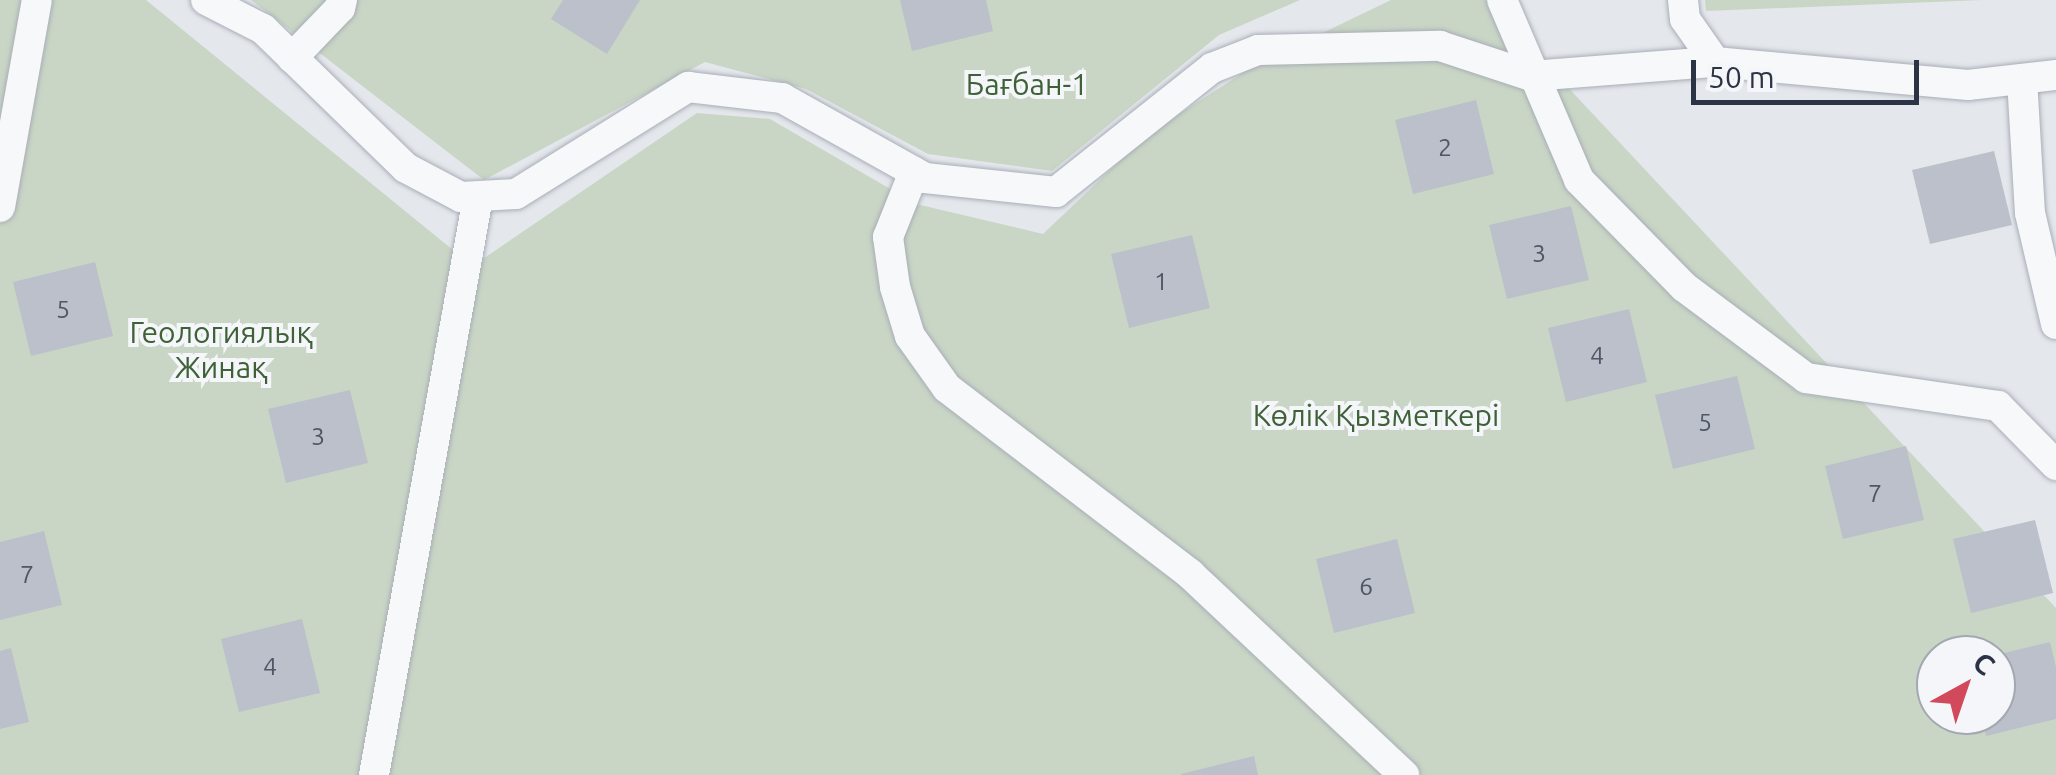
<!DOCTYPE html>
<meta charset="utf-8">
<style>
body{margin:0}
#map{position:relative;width:2056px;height:775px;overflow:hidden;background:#e4e7ec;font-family:Ubuntu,sans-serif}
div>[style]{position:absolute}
.green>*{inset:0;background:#c9d6c5}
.building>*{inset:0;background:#bbc0ca}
.roads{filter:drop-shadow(0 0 2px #a9aeb7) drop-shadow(0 0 2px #a9aeb7)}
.minor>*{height:30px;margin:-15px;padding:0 15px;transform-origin:15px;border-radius:15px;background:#f7f8fa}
span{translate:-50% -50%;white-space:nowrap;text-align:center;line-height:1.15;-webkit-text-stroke:8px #f4f6f9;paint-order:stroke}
.number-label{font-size:25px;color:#4f5766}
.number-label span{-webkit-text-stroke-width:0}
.park-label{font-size:30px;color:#3f6138}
.north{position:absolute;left:1916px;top:635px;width:100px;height:100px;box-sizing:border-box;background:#f4f6f9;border:2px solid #a4a8b1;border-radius:50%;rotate:40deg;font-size:28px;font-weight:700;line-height:40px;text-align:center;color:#2b3445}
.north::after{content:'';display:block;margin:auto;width:35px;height:45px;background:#d1495b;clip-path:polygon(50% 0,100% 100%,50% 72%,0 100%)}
.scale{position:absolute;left:1691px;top:60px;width:228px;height:45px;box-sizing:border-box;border:5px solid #2b3445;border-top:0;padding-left:12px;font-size:30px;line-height:35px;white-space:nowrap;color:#2b3445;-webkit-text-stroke:8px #f4f6f9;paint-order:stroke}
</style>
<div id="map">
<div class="green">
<i style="clip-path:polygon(0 0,146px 0,464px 259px,366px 775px,0 775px)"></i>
<i style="clip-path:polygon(251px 0,1300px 0,1219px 35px,1052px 171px,928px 154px,806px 89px,705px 62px,484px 180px)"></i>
<i style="clip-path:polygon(evenodd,1391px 0,1486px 0,2056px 608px,2056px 775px,379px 775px,474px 265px,697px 113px,770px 119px,916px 204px,1043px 234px,1148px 134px,1252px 67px,1391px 0,1936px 655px,1996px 655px,1996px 715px,1936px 715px,1936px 655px)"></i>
<i style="clip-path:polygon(1705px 0,1982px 0,1706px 11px)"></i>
</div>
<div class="building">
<i style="clip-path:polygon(563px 0,640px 0,607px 54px,551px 19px)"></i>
<i style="clip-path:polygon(900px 0,986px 0,993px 31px,912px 51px)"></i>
<i style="clip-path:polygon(1476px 100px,1494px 174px,1413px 194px,1395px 120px)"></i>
<i style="clip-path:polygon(1994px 151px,2012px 225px,1930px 244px,1912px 170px)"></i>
<i style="clip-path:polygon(1571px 206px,1589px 280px,1507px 299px,1489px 225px)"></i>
<i style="clip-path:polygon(1192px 235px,1210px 308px,1129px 328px,1111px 254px)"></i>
<i style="clip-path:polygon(95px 262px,113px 336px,31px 356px,13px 282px)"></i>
<i style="clip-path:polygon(1629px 309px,1647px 382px,1566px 402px,1548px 328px)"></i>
<i style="clip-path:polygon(1737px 376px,1755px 449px,1673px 469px,1655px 395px)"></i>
<i style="clip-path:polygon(350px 390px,368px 463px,286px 483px,268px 409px)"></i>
<i style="clip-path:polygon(1906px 446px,1924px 520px,1843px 539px,1825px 466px)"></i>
<i style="clip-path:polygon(2035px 520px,2053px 593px,1971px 613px,1953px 539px)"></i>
<i style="clip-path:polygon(44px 531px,62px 605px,0 620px,0 542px)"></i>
<i style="clip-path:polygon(1397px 539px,1415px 613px,1334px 633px,1316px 559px)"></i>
<i style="clip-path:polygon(302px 619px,320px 693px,239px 712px,221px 639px)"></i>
<i style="clip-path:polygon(2050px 642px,2056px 667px,2056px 719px,1986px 736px,1981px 715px,1996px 715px,1996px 655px)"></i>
<i style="clip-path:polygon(11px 648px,29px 722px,0 729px,0 651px)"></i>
<i style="clip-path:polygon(1254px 756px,1258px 775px,1181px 775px,1181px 774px)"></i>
</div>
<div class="roads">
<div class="minor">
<i style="left:206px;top:0;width:64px;rotate:27deg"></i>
<i style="left:263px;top:29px;width:199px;rotate:44.2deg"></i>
<i style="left:406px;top:168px;width:62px;rotate:27.8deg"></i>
<i style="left:461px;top:197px;width:55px;rotate:-3.1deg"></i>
<i style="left:516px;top:194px;width:203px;rotate:-31.9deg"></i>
<i style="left:688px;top:87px;width:95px;rotate:6.7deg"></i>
<i style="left:782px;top:98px;width:164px;rotate:29.2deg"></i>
<i style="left:925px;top:178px;width:132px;rotate:6.1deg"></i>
<i style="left:1056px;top:192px;width:199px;rotate:-38.5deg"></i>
<i style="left:1212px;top:68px;width:49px;rotate:-21.4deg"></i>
<i style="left:1258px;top:50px;width:182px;rotate:-1.3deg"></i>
<i style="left:1440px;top:46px;width:96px;rotate:18.2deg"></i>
<i style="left:1531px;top:76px;width:185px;rotate:-4.4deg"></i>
<i style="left:1715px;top:62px;width:254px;rotate:5.2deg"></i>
<i style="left:1968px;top:85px;width:89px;rotate:-6.5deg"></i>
<i style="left:1502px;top:0;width:196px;rotate:66.8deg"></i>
<i style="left:1579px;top:180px;width:150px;rotate:45.5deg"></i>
<i style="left:1684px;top:287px;width:152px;rotate:36.7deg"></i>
<i style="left:1806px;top:378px;width:194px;rotate:8.3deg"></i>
<i style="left:1998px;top:406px;width:83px;rotate:45.5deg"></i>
<i style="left:1683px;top:0;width:19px;rotate:84deg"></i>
<i style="left:1685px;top:19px;width:52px;rotate:55.1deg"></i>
<i style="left:292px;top:58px;width:69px;rotate:-46.2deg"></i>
<i style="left:340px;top:8px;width:8px;rotate:-76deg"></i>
<i style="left:2022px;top:79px;width:134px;rotate:86.6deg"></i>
<i style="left:2030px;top:213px;width:114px;rotate:76.8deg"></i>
<i style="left:914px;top:172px;width:70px;rotate:111.8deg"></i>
<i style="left:888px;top:237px;width:50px;rotate:82deg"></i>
<i style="left:895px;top:287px;width:51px;rotate:73deg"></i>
<i style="left:910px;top:336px;width:64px;rotate:54.6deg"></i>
<i style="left:947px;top:388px;width:306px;rotate:37.4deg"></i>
<i style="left:1190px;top:574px;width:294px;rotate:43.2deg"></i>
<i style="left:0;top:207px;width:210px;rotate:-79.9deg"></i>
<i style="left:374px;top:775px;width:587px;rotate:-79.8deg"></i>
</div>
</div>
<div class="number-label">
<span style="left:1445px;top:147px">2</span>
<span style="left:1539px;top:253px">3</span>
<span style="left:1161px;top:281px">1</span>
<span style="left:63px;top:309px">5</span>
<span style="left:1597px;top:355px">4</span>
<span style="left:1705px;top:422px">5</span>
<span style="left:318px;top:436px">3</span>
<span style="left:1875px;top:493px">7</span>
<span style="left:27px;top:574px">7</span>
<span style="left:1366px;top:586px">6</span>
<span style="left:270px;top:666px">4</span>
</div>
<div class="park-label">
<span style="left:1027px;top:84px">Бағбан-1</span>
<span style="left:221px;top:349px">Геологиялық<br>Жинақ</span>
<span style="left:1376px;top:415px">Көлік Қызметкері</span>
</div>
<div class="north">С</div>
<div class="scale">50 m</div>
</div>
